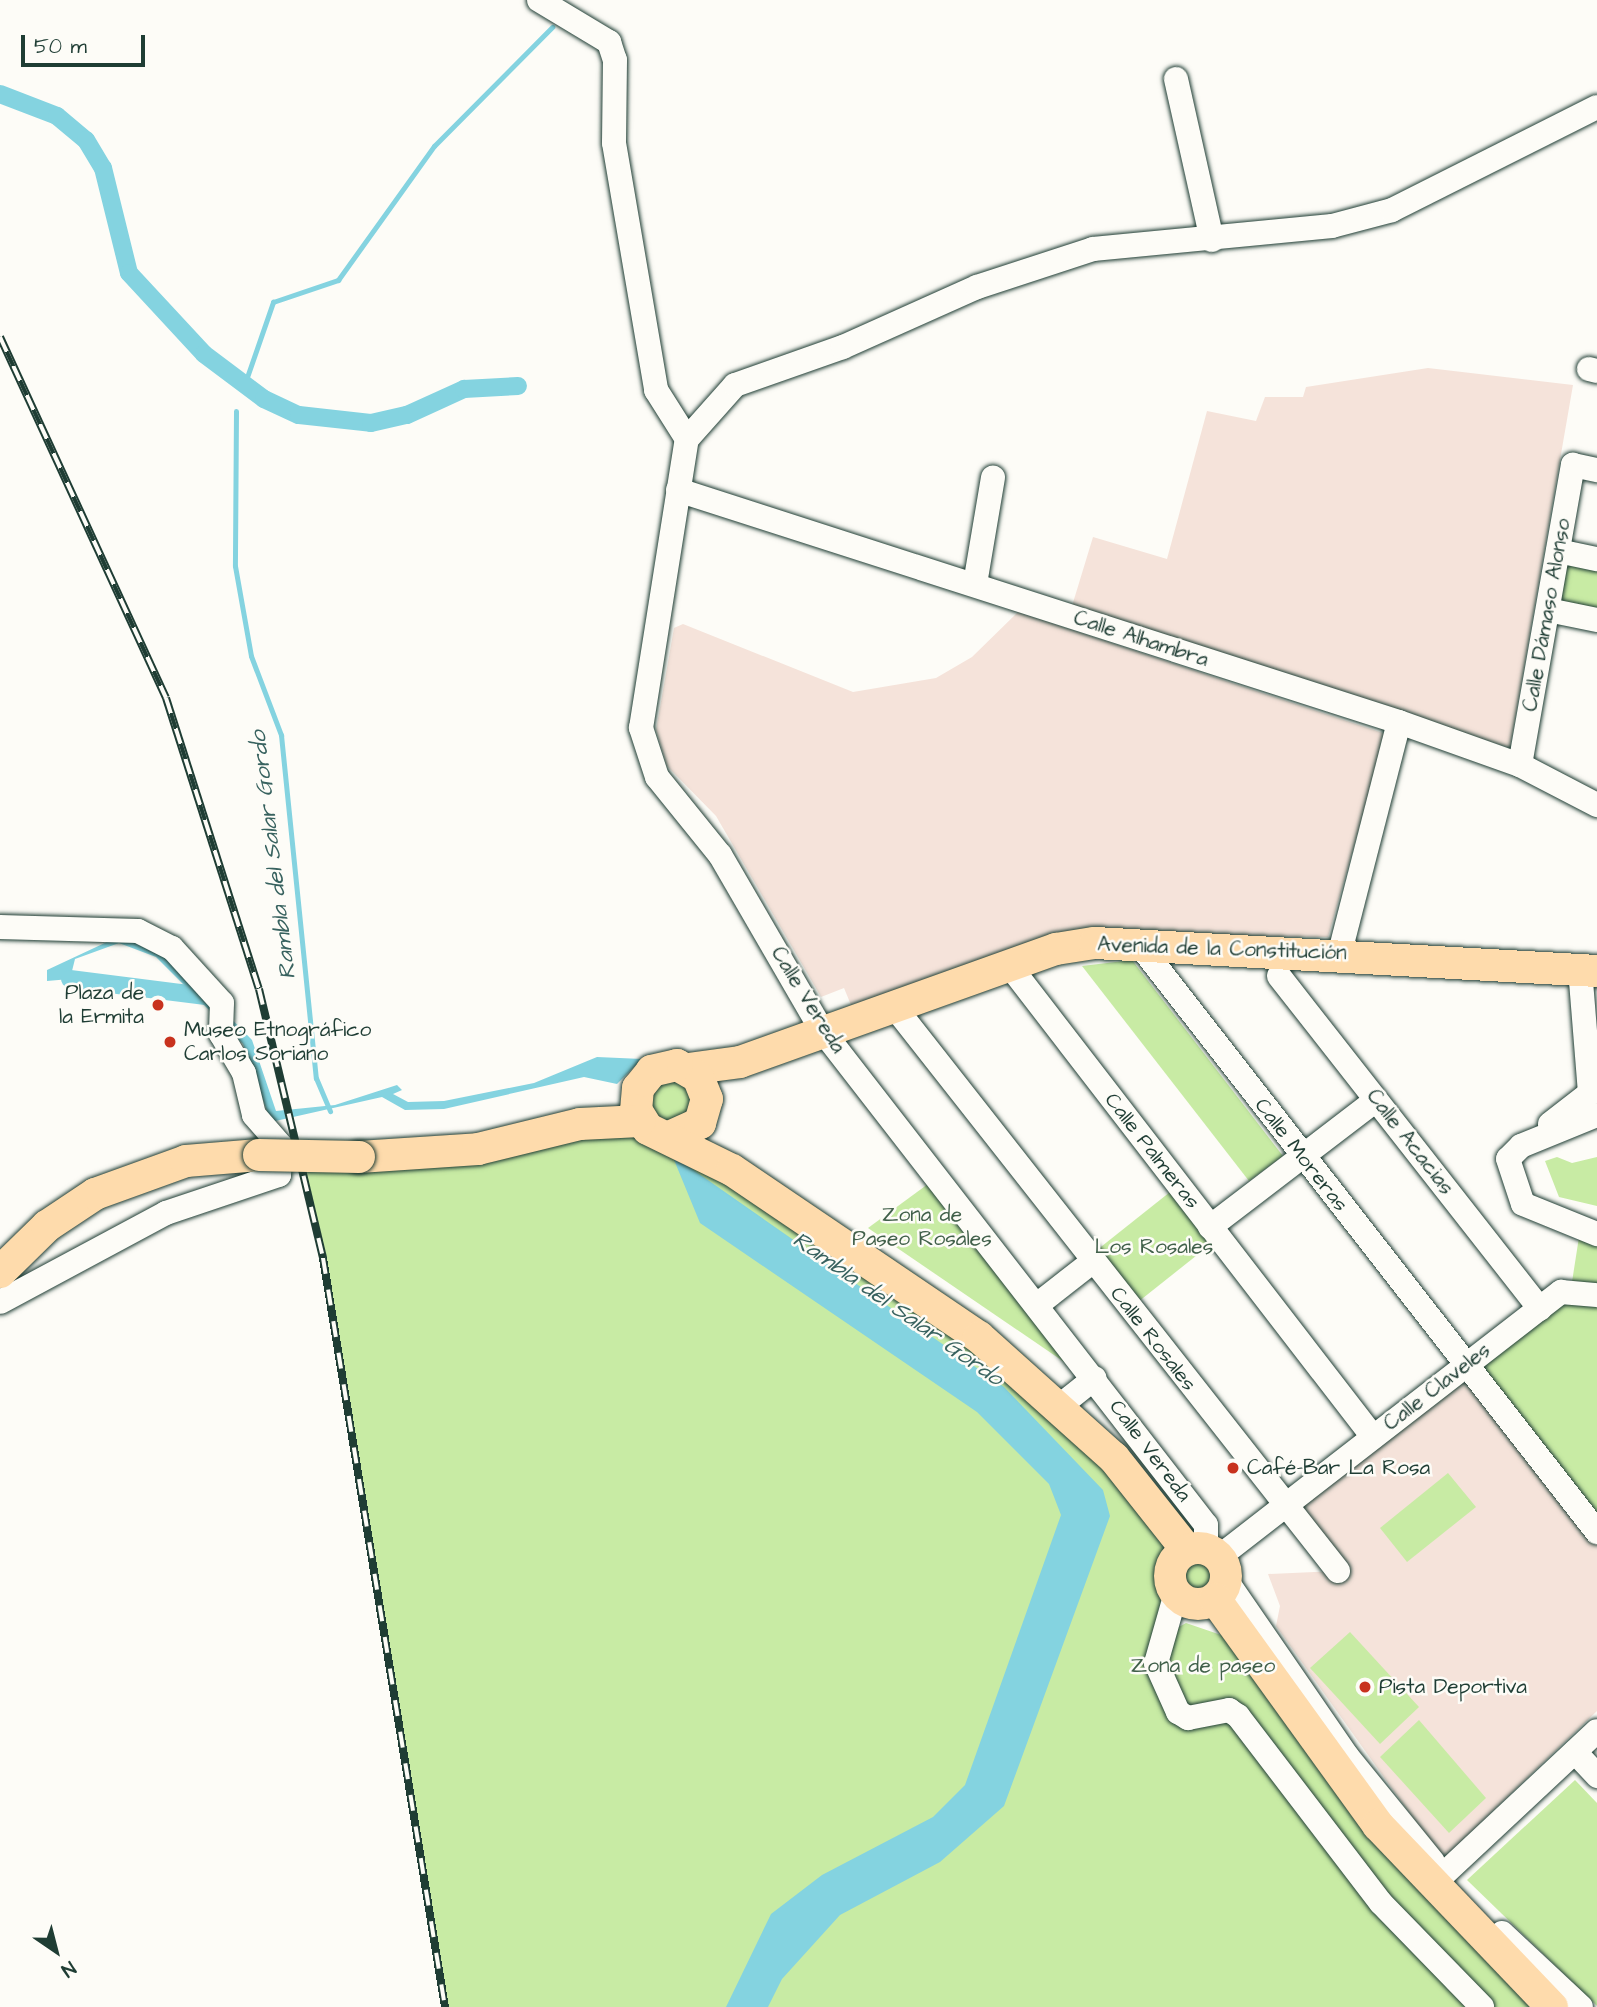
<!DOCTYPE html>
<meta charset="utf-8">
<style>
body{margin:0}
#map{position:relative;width:1597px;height:2007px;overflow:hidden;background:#fdfcf7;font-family:"Architects Daughter",sans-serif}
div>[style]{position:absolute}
.built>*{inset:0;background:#f5e3da}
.green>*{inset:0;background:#c8eba4}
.round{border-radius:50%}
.water>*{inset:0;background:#84d3e0}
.stream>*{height:5px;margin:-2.5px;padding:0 2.5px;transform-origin:2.5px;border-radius:2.5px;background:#84d3e0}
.canal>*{height:18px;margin:-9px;padding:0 9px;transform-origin:9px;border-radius:9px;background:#84d3e0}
.roads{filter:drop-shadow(0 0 2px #1f3d34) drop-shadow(0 0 2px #1f3d34)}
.minor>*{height:24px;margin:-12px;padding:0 12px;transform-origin:12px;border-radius:12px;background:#fdfcf7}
.major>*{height:32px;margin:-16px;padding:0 16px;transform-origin:16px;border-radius:16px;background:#fedbac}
.major>.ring{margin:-16px;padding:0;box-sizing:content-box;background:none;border:32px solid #fedbac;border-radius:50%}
.rail>*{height:8px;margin-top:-4px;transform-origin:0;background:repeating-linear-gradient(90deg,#fdfcf7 0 16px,#1f3d34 0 32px);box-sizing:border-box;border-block:2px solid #1f3d34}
.bridges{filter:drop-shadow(0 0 2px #1f3d34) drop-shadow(0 0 2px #1f3d34)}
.major-bridge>*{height:32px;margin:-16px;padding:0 16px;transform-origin:16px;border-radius:16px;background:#fedbac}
.dots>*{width:19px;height:19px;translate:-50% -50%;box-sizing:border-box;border:4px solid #fdfcf7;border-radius:50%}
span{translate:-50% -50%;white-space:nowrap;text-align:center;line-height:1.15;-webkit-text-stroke:5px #fdfcf7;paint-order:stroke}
.street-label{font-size:21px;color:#1f3d34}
.poi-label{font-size:21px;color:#1f3d34}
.right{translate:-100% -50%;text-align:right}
.left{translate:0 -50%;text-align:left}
.park-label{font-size:21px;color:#41604a}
.water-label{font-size:23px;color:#38625f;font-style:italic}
.north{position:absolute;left:21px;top:1916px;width:70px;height:70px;-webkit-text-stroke:5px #fdfcf7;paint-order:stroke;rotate:145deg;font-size:19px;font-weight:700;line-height:28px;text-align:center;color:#1f3d34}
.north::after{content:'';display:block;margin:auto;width:24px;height:32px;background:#1f3d34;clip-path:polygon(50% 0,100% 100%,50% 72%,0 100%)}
.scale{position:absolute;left:21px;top:35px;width:124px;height:32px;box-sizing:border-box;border:4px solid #1f3d34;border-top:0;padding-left:9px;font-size:21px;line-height:24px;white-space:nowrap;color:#1f3d34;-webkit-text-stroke:5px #fdfcf7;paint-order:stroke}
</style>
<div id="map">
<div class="built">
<i style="clip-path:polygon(1428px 368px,1573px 385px,1510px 748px,1072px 606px,1093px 537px,1167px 559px,1207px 411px,1256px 421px,1265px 397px,1303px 397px,1306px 387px)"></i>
<i style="clip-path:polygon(1018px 612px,1386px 734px,1328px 937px,1064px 935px,851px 1005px,844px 988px,821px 997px,716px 816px,667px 766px,656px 730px,674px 628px,683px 624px,853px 692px,936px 678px,972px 657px)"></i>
<i style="clip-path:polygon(1465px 1366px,1597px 1532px,1597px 1711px,1447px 1855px,1438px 1853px,1276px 1626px,1280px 1606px,1268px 1574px,1337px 1571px,1286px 1506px)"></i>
</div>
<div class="green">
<i style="clip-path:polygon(1558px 551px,1597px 559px,1597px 620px,1548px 610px)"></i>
<i style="clip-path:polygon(1132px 960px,1283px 1156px,1249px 1181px,1082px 966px)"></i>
<i style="clip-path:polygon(665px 1070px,703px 1099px,660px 1132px,641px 1089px)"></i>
<i style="clip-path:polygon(639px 1121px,1082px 1425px,1179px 1554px,1171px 1569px,1156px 1663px,1178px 1712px,1229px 1710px,1483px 2007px,445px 2007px,302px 1156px)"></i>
<i style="clip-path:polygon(1557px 1157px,1572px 1163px,1597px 1157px,1597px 1206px,1559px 1197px,1545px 1161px)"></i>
<i style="clip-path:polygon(928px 1184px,1070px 1366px,868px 1228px)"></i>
<i style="clip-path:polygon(1170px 1192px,1211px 1244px,1138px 1302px,1097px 1250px)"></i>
<i style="clip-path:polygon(1579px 1237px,1597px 1242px,1597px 1283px,1572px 1282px)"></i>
<i style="clip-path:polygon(1561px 1292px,1597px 1295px,1597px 1532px,1465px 1366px)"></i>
<i style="clip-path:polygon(1448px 1473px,1476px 1507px,1407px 1562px,1380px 1528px)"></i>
<i class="round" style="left:1173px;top:1553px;width:46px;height:46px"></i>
<i style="clip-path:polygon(1186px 1623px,1227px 1637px,1390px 1858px,1535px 2007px,1494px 2007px,1385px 1897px,1245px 1713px,1186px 1706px,1166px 1657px,1177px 1628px)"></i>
<i style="clip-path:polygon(1350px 1632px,1419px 1707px,1380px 1744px,1310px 1668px)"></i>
<i style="clip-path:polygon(1419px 1720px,1486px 1798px,1449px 1833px,1380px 1757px)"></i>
<i style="clip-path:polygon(1575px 1780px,1597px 1803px,1597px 2006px,1467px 1880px)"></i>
</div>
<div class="water">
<i style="clip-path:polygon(124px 934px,175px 961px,252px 1040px,276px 1111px,335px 1105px,397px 1085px,402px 1090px,393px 1094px,408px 1102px,444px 1101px,534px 1083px,597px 1057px,642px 1059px,617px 1084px,584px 1077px,444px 1109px,405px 1110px,382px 1097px,271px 1122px,243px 1044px,156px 957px,119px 943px,75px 959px,70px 979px,47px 981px,47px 970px)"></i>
<i style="clip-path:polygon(672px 1155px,1004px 1387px,1103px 1490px,1110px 1516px,1004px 1806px,940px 1862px,840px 1915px,782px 1979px,768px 2007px,726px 2007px,771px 1914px,822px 1875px,933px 1817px,965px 1785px,1061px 1515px,1049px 1484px,977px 1412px,700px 1223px)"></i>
</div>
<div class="stream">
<i style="left:246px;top:380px;width:83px;rotate:-70.9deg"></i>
<i style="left:273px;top:302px;width:69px;rotate:-18.7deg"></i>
<i style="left:338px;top:280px;width:165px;rotate:-54.4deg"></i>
<i style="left:434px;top:146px;width:168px;rotate:-45.2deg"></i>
<i style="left:236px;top:411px;width:155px;rotate:90.4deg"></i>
<i style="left:235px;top:566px;width:91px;rotate:79.9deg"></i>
<i style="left:251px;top:656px;width:85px;rotate:69.2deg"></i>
<i style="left:281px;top:735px;width:345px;rotate:84.2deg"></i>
<i style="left:316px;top:1078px;width:36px;rotate:67deg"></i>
</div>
<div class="canal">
<i style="left:0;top:94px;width:61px;rotate:21.1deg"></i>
<i style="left:57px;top:116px;width:38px;rotate:40deg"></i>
<i style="left:86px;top:140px;width:33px;rotate:59deg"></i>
<i style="left:103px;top:168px;width:108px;rotate:76.1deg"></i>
<i style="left:129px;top:273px;width:110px;rotate:47.2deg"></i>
<i style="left:204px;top:354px;width:75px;rotate:36.9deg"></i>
<i style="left:264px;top:399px;width:38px;rotate:25deg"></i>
<i style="left:299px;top:415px;width:72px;rotate:6.3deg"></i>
<i style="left:371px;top:423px;width:37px;rotate:-13deg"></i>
<i style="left:407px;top:415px;width:63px;rotate:-24.5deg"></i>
<i style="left:464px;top:389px;width:54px;rotate:-3.2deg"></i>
<i style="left:70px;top:979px;width:135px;rotate:7.2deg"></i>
</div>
<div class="roads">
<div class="minor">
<i style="left:539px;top:0;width:82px;rotate:31deg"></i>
<i style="left:609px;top:42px;width:19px;rotate:72deg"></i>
<i style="left:615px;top:60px;width:83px;rotate:90.7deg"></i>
<i style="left:614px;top:143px;width:251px;rotate:80.3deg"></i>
<i style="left:656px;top:390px;width:58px;rotate:57.7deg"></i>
<i style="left:1176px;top:79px;width:165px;rotate:77.4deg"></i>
<i style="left:1589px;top:369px;width:8px;rotate:14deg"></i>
<i style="left:678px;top:490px;width:757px;rotate:17.84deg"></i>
<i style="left:1399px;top:722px;width:128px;rotate:19.6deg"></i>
<i style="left:1520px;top:765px;width:87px;rotate:27.5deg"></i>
<i style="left:1558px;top:551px;width:40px;rotate:12deg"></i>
<i style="left:975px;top:584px;width:108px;rotate:-80.4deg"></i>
<i style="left:1548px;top:610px;width:50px;rotate:11.5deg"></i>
<i style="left:1520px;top:765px;width:305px;rotate:-80deg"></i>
<i style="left:1573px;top:465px;width:25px;rotate:12deg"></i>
<i style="left:0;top:927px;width:138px;rotate:1.7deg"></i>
<i style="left:138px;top:931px;width:38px;rotate:27deg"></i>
<i style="left:172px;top:948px;width:74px;rotate:47.7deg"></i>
<i style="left:222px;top:1003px;width:31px;rotate:92deg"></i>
<i style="left:221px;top:1034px;width:45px;rotate:59.5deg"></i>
<i style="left:244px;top:1073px;width:43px;rotate:76.6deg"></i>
<i style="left:254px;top:1115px;width:41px;rotate:48.9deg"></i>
<i style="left:281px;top:1146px;width:29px;rotate:94deg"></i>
<i style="left:279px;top:1175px;width:119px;rotate:161.4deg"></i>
<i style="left:166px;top:1213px;width:188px;rotate:151.8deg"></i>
<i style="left:1138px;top:943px;width:747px;rotate:52.07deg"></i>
<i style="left:1340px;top:952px;width:237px;rotate:-75.6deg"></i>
<i style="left:1009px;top:965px;width:596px;rotate:52.36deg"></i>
<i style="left:1279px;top:976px;width:423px;rotate:51.9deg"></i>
<i style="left:893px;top:1005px;width:720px;rotate:51.82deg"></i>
<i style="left:1597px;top:1115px;width:82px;rotate:157.8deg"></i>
<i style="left:1521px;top:1146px;width:18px;rotate:135deg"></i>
<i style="left:1508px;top:1159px;width:47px;rotate:71.6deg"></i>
<i style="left:1523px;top:1204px;width:80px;rotate:22.1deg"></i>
<i style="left:1550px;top:1124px;width:51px;rotate:-37.8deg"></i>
<i style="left:1590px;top:1093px;width:123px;rotate:-94.6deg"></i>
<i style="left:1210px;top:1227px;width:209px;rotate:-37.4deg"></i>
<i style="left:1037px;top:1305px;width:70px;rotate:-38deg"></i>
<i style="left:1061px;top:1405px;width:43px;rotate:-38.5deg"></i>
<i style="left:1206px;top:1549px;width:24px;rotate:-90deg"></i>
<i style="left:1206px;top:1525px;width:628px;rotate:-127.82deg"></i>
<i style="left:821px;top:1029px;width:201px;rotate:-120.1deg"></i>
<i style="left:720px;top:855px;width:100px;rotate:-128.9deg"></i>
<i style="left:657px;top:777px;width:52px;rotate:-108.1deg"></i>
<i style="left:641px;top:728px;width:293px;rotate:-81deg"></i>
<i style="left:687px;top:439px;width:72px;rotate:-48.4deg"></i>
<i style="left:735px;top:385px;width:114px;rotate:-19.4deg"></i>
<i style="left:843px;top:347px;width:147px;rotate:-24.1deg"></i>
<i style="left:977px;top:287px;width:122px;rotate:-18.1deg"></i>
<i style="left:1093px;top:249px;width:240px;rotate:-5.5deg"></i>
<i style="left:1332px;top:226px;width:62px;rotate:-14.9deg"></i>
<i style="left:1392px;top:210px;width:229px;rotate:-26.7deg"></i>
<i style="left:1219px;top:1557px;width:433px;rotate:-37.8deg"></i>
<i style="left:1561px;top:1292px;width:36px;rotate:5deg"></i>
<i style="left:1226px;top:1580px;width:214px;rotate:55.5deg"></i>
<i style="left:1347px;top:1756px;width:136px;rotate:50.9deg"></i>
<i style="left:1176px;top:1593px;width:73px;rotate:105.9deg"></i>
<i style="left:1156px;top:1663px;width:54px;rotate:65.8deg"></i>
<i style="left:1178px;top:1712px;width:12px;rotate:31deg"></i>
<i style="left:1188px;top:1718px;width:42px;rotate:-11deg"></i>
<i style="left:1229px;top:1710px;width:11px;rotate:34deg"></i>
<i style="left:1238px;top:1716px;width:235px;rotate:52.6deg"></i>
<i style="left:1381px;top:1903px;width:145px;rotate:45.8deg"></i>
<i style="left:1575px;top:1752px;width:33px;rotate:47deg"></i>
<i style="left:1444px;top:1874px;width:209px;rotate:-43.1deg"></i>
<i style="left:1502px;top:1933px;width:108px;rotate:43.1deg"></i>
</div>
<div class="major">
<i style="left:688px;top:1069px;width:52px;rotate:-7.7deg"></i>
<i style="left:740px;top:1062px;width:336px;rotate:-19.7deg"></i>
<i style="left:1056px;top:949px;width:39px;rotate:-9deg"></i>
<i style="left:1095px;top:943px;width:503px;rotate:3.19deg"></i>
<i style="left:669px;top:1137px;width:34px;rotate:-24deg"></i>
<i style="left:700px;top:1123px;width:25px;rotate:-74deg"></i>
<i style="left:707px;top:1099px;width:24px;rotate:-112deg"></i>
<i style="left:698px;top:1077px;width:24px;rotate:-150deg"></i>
<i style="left:677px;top:1065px;width:26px;rotate:167deg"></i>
<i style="left:652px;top:1071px;width:22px;rotate:129deg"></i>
<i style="left:638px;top:1088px;width:22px;rotate:95deg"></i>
<i style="left:636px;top:1110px;width:22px;rotate:58deg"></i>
<i style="left:648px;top:1129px;width:93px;rotate:26deg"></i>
<i style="left:732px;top:1170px;width:298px;rotate:34.1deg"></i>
<i style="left:979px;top:1337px;width:181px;rotate:41.9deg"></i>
<i style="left:1114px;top:1458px;width:117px;rotate:51.6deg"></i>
<i style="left:359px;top:1157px;width:119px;rotate:-3.8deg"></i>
<i style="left:478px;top:1149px;width:105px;rotate:-13.8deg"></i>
<i style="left:580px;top:1124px;width:60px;rotate:-2.9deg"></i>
<i style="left:0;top:1272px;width:66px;rotate:-44.4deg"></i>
<i style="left:47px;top:1226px;width:58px;rotate:-33.7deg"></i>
<i style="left:95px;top:1194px;width:97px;rotate:-19.9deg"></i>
<i style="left:186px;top:1161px;width:73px;rotate:-4.7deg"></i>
<i class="ring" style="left:1170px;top:1548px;width:24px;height:24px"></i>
<i style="left:1215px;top:1599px;width:279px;rotate:54.2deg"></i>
<i style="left:1378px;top:1825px;width:252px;rotate:46.3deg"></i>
</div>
</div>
<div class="rail">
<i style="left:0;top:337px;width:397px;rotate:65.3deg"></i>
<i style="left:166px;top:698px;width:305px;rotate:72.3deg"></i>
<i style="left:259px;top:989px;width:277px;rotate:76.6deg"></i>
<i style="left:323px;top:1258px;width:759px;rotate:80.75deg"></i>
</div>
<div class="bridges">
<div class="major-bridge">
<i style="left:259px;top:1155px;width:100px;rotate:1.1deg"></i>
</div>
</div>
<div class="dots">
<i style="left:158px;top:1005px;background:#c8321e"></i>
<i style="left:170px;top:1042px;background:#c8321e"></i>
<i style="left:1233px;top:1468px;background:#c8321e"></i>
<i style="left:1365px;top:1687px;background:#c8321e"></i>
</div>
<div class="street-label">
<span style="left:1547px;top:615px;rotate:-80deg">Calle Dámaso Alonso</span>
<span style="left:1141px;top:639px;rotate:18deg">Calle Alhambra</span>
<span style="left:1222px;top:949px;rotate:2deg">Avenida de la Constitución</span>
<span style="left:808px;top:1000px;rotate:58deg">Calle Vereda</span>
<span style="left:1410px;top:1142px;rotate:52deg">Calle Acacias</span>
<span style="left:1152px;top:1151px;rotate:52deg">Calle Palmeras</span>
<span style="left:1301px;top:1155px;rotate:52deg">Calle Moreras</span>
<span style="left:1153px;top:1339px;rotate:52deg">Calle Rosales</span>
<span style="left:1437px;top:1387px;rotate:-38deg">Calle Claveles</span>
<span style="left:1150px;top:1451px;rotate:53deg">Calle Vereda</span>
</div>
<div class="poi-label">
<span class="right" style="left:144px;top:1005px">Plaza de<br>la Ermita</span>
<span class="left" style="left:184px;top:1042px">Museo Etnográfico<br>Carlos Soriano</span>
<span class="left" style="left:1247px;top:1468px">Café-Bar La Rosa</span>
<span class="left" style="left:1379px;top:1687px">Pista Deportiva</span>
</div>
<div class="park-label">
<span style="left:922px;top:1227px">Zona de<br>Paseo Rosales</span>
<span style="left:1154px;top:1247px">Los Rosales</span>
<span style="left:1203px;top:1666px">Zona de paseo</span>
</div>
<div class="water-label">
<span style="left:273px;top:855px;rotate:-97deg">Rambla del Salar Gordo</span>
<span style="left:898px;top:1309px;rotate:35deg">Rambla del Salar Gordo</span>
</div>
<div class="north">N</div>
<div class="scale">50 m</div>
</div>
